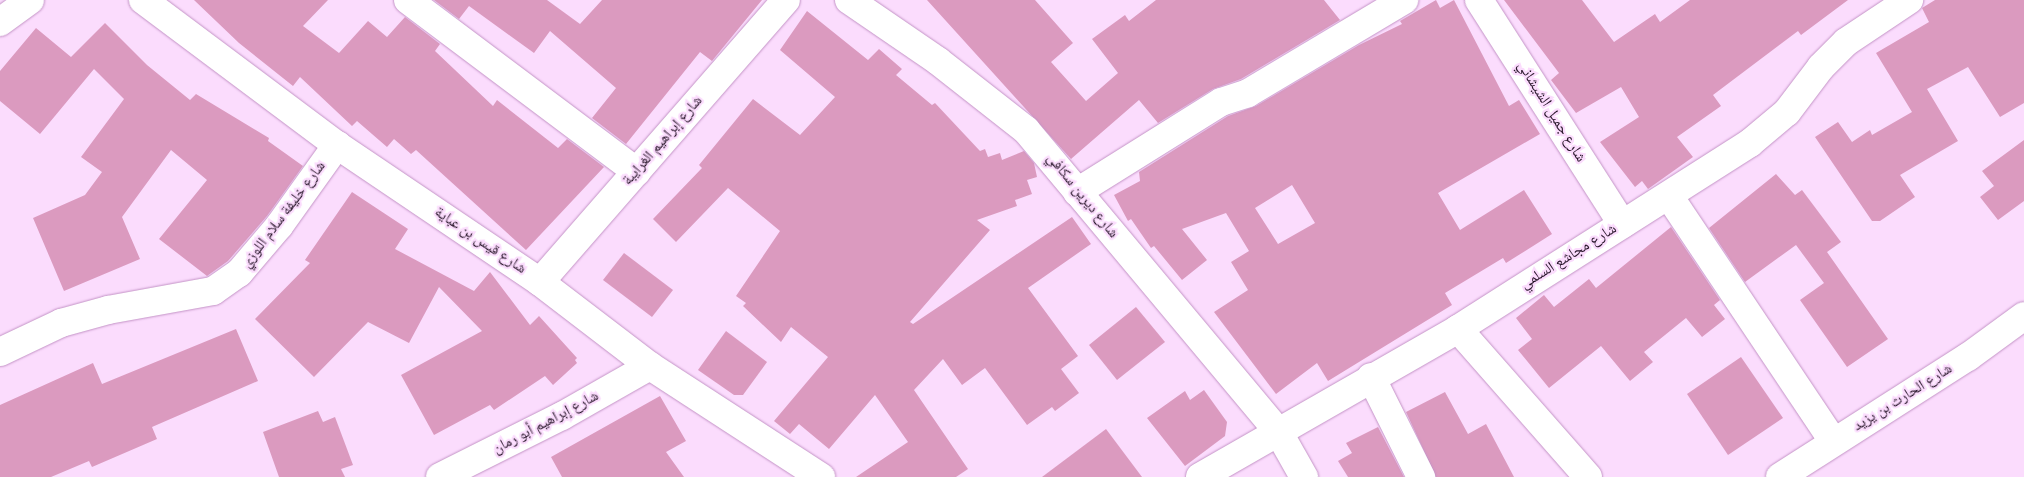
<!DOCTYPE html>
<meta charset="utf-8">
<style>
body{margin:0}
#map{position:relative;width:2024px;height:477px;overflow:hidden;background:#fbdcfd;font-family:Overpass,"Noto Naskh Arabic",sans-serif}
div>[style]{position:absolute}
.building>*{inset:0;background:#db9abf}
.roads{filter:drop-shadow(0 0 1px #c393c6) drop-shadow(0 0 1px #c393c6)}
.minor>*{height:28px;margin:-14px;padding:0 14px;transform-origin:14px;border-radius:14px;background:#fff}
span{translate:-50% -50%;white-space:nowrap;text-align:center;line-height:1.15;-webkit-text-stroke:4.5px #fbdcfd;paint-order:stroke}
.street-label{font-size:15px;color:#261428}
</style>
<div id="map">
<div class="building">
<i style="clip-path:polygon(194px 0,328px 0,303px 26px,339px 53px,368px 21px,387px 37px,405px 17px,440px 44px,435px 51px,493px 106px,497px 100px,558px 148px,567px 139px,604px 167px,526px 250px,416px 150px,411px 154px,394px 139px,387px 147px,357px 121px,352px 126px,300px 77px,293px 86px,239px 43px)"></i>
<i style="clip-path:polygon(434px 0,547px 0,580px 24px,602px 0,762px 0,712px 61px,700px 52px,626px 144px,592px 118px,616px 88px,550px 31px,534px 53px,469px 6px,459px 19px)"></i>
<i style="clip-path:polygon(927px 0,1035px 0,1073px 43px,1051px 62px,1086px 101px,1118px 73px,1092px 39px,1125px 15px,1129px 21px,1156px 0,1324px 0,1340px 20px,1241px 79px,1213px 89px,1158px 123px,1139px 100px,1071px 159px)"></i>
<i style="clip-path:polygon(evenodd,1436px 0,1440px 8px,1454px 0,1509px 106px,1519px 100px,1540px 134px,1438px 193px,1460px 230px,1524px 190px,1552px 234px,1506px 263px,1503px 258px,1445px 293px,1452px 305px,1328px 381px,1317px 363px,1276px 394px,1214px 312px,1248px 290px,1231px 262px,1249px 251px,1226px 213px,1182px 229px,1207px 260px,1182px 280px,1154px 246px,1151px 248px,1131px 219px,1128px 221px,1114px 195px,1140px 181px,1139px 172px,1228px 116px,1256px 106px,1359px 45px,1402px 24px,1400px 21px,1436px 0,1292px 185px,1315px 223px,1278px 244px,1255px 208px,1292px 185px)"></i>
<i style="clip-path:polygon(1504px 0,1582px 0,1614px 42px,1655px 14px,1660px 22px,1690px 0,1848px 0,1801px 35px,1798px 31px,1713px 95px,1721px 106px,1677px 137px,1693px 157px,1648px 189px,1642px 181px,1635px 187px,1600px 142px,1639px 117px,1621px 87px,1576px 113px,1551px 80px,1559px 73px)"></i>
<i style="clip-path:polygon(1935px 0,2024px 0,2024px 103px,2000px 117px,1968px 67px,1927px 89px,1958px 141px,1900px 175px,1915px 197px,1880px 221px,1872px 221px,1815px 137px,1838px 122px,1852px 142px,1870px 130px,1872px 135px,1912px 112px,1876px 53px,1929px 22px,1922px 8px)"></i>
<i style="clip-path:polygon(807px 11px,868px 60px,879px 49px,902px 69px,896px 75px,932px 105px,935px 103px,980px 151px,985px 149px,988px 157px,1000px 153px,1002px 160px,1024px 151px,1034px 163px,1037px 177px,1027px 180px,1032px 194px,1015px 200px,1017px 206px,977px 220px,990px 230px,910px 322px,913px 324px,1072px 217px,1091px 244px,1028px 288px,1078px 356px,1061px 369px,1079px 393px,1055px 411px,1052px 407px,1027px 425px,985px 368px,962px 385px,943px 359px,914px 390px,968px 469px,956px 477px,856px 477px,908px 442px,875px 395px,829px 449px,799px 424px,790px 434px,774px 421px,828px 357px,791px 327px,781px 342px,743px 306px,746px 303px,736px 296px,780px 231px,728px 188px,676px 242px,653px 219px,702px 168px,699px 165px,753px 99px,800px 135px,835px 97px,780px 50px)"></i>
<i style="clip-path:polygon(105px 23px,147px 65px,190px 100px,196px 94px,269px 138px,268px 141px,303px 166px,267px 216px,228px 261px,207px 276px,159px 239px,207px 180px,171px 150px,122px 217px,140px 259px,64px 291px,33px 218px,85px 195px,102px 172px,81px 157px,124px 99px,94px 69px,40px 134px,0 101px,0 71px,36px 28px,71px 57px)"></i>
<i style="clip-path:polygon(2024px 140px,2024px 201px,1998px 220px,1980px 197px,1994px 186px,1982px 171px)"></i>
<i style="clip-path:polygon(1776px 174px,1795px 195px,1802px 190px,1841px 242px,1827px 252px,1888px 339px,1847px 367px,1800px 300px,1824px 283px,1796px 245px,1745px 282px,1709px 228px)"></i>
<i style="clip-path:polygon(352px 192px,408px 229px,395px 249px,474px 291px,490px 272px,530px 325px,539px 316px,577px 358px,575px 360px,577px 363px,553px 385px,545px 376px,494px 410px,490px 405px,434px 435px,401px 375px,482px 331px,439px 287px,409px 343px,368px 322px,314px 377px,255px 319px,310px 263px,305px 260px)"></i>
<i style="clip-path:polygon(1671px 227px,1720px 300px,1714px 305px,1725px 319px,1702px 337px,1686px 318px,1644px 352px,1653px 362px,1630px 381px,1601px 346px,1549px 388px,1518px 350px,1532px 339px,1516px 318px,1544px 295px,1554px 307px,1589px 279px,1596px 288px)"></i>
<i style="clip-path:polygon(624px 253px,673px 290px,652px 317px,603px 280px)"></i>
<i style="clip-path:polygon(1136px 307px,1165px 342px,1117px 380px,1089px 345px)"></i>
<i style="clip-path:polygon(236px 329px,258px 381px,152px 427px,157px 439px,92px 467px,89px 461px,51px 477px,0 477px,0 405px,93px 363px,102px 384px)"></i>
<i style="clip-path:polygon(726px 331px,767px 362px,743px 395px,734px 395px,698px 370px)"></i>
<i style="clip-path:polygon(1741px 357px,1783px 418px,1728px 455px,1687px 394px)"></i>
<i style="clip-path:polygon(1204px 390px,1227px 422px,1225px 436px,1185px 466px,1147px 418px,1185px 391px,1190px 400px)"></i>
<i style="clip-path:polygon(1445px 392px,1468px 434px,1486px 424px,1514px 477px,1436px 477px,1406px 412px)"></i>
<i style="clip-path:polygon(660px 396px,686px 441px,666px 452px,684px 477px,562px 477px,551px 457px)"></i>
<i style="clip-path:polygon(318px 411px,323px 422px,335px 417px,353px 465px,341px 469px,345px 477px,279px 477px,263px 432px)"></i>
<i style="clip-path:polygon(1378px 427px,1404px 477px,1348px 477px,1338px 461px,1352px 453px,1346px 443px)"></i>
<i style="clip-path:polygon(1106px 429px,1142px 477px,1042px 477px)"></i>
</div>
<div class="roads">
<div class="minor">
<i style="left:143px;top:0;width:242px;rotate:36.8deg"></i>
<i style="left:337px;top:145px;width:245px;rotate:34deg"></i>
<i style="left:540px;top:282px;width:138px;rotate:37.4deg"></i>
<i style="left:650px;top:366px;width:204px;rotate:33deg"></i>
<i style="left:408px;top:0;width:286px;rotate:36.9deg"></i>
<i style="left:849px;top:0;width:108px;rotate:34.4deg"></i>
<i style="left:938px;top:61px;width:112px;rotate:38.1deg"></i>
<i style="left:1026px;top:130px;width:393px;rotate:50.1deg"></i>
<i style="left:1278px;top:431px;width:53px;rotate:60.5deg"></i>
<i style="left:1479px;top:0;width:266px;rotate:57.4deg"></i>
<i style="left:0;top:22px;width:37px;rotate:-36deg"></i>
<i style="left:1077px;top:192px;width:170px;rotate:-32deg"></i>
<i style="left:1221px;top:102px;width:28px;rotate:-18deg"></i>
<i style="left:1248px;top:93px;width:182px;rotate:-30.8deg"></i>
<i style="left:1669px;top:196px;width:295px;rotate:56.2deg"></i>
<i style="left:540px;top:282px;width:374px;rotate:-48.9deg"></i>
<i style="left:1458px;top:329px;width:197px;rotate:48.7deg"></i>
<i style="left:0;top:352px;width:68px;rotate:-25.4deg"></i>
<i style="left:61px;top:323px;width:49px;rotate:-15.5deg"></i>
<i style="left:108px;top:310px;width:107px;rotate:-10.3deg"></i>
<i style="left:213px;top:291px;width:32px;rotate:-35deg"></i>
<i style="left:239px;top:273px;width:62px;rotate:-49.6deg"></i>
<i style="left:279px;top:226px;width:100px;rotate:-54.4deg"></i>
<i style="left:1371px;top:377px;width:112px;rotate:63.4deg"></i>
<i style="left:440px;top:477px;width:136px;rotate:-26.6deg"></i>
<i style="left:562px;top:416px;width:101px;rotate:-29.6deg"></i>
<i style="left:1200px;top:477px;width:297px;rotate:-29.8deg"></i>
<i style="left:1458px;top:329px;width:346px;rotate:-32.5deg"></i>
<i style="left:1750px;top:143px;width:48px;rotate:-40deg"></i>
<i style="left:1787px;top:112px;width:56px;rotate:-52.9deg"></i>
<i style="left:1821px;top:67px;width:35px;rotate:-45deg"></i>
<i style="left:1846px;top:42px;width:76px;rotate:-33.7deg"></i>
<i style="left:1780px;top:477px;width:223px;rotate:-32.6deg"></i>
<i style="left:1968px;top:357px;width:69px;rotate:-36.2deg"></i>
</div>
</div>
<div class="street-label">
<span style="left:1551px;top:112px;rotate:58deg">شارع جميل الشيشاني</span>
<span style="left:663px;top:141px;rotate:-49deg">شارع إبراهيم الغرايبة</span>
<span style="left:1082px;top:196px;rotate:51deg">شارع ديرين سكافي</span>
<span style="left:284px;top:215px;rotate:-53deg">شارع خليفة سلام اللوزي</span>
<span style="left:480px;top:241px;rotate:34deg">شارع قيس بن عباية</span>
<span style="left:1569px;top:257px;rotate:-32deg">شارع مجاشع السلمي</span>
<span style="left:1903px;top:398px;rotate:-32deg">شارع الحارث بن يزيد</span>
<span style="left:546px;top:423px;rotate:-28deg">شارع إبراهيم أبو رمان</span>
</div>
</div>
